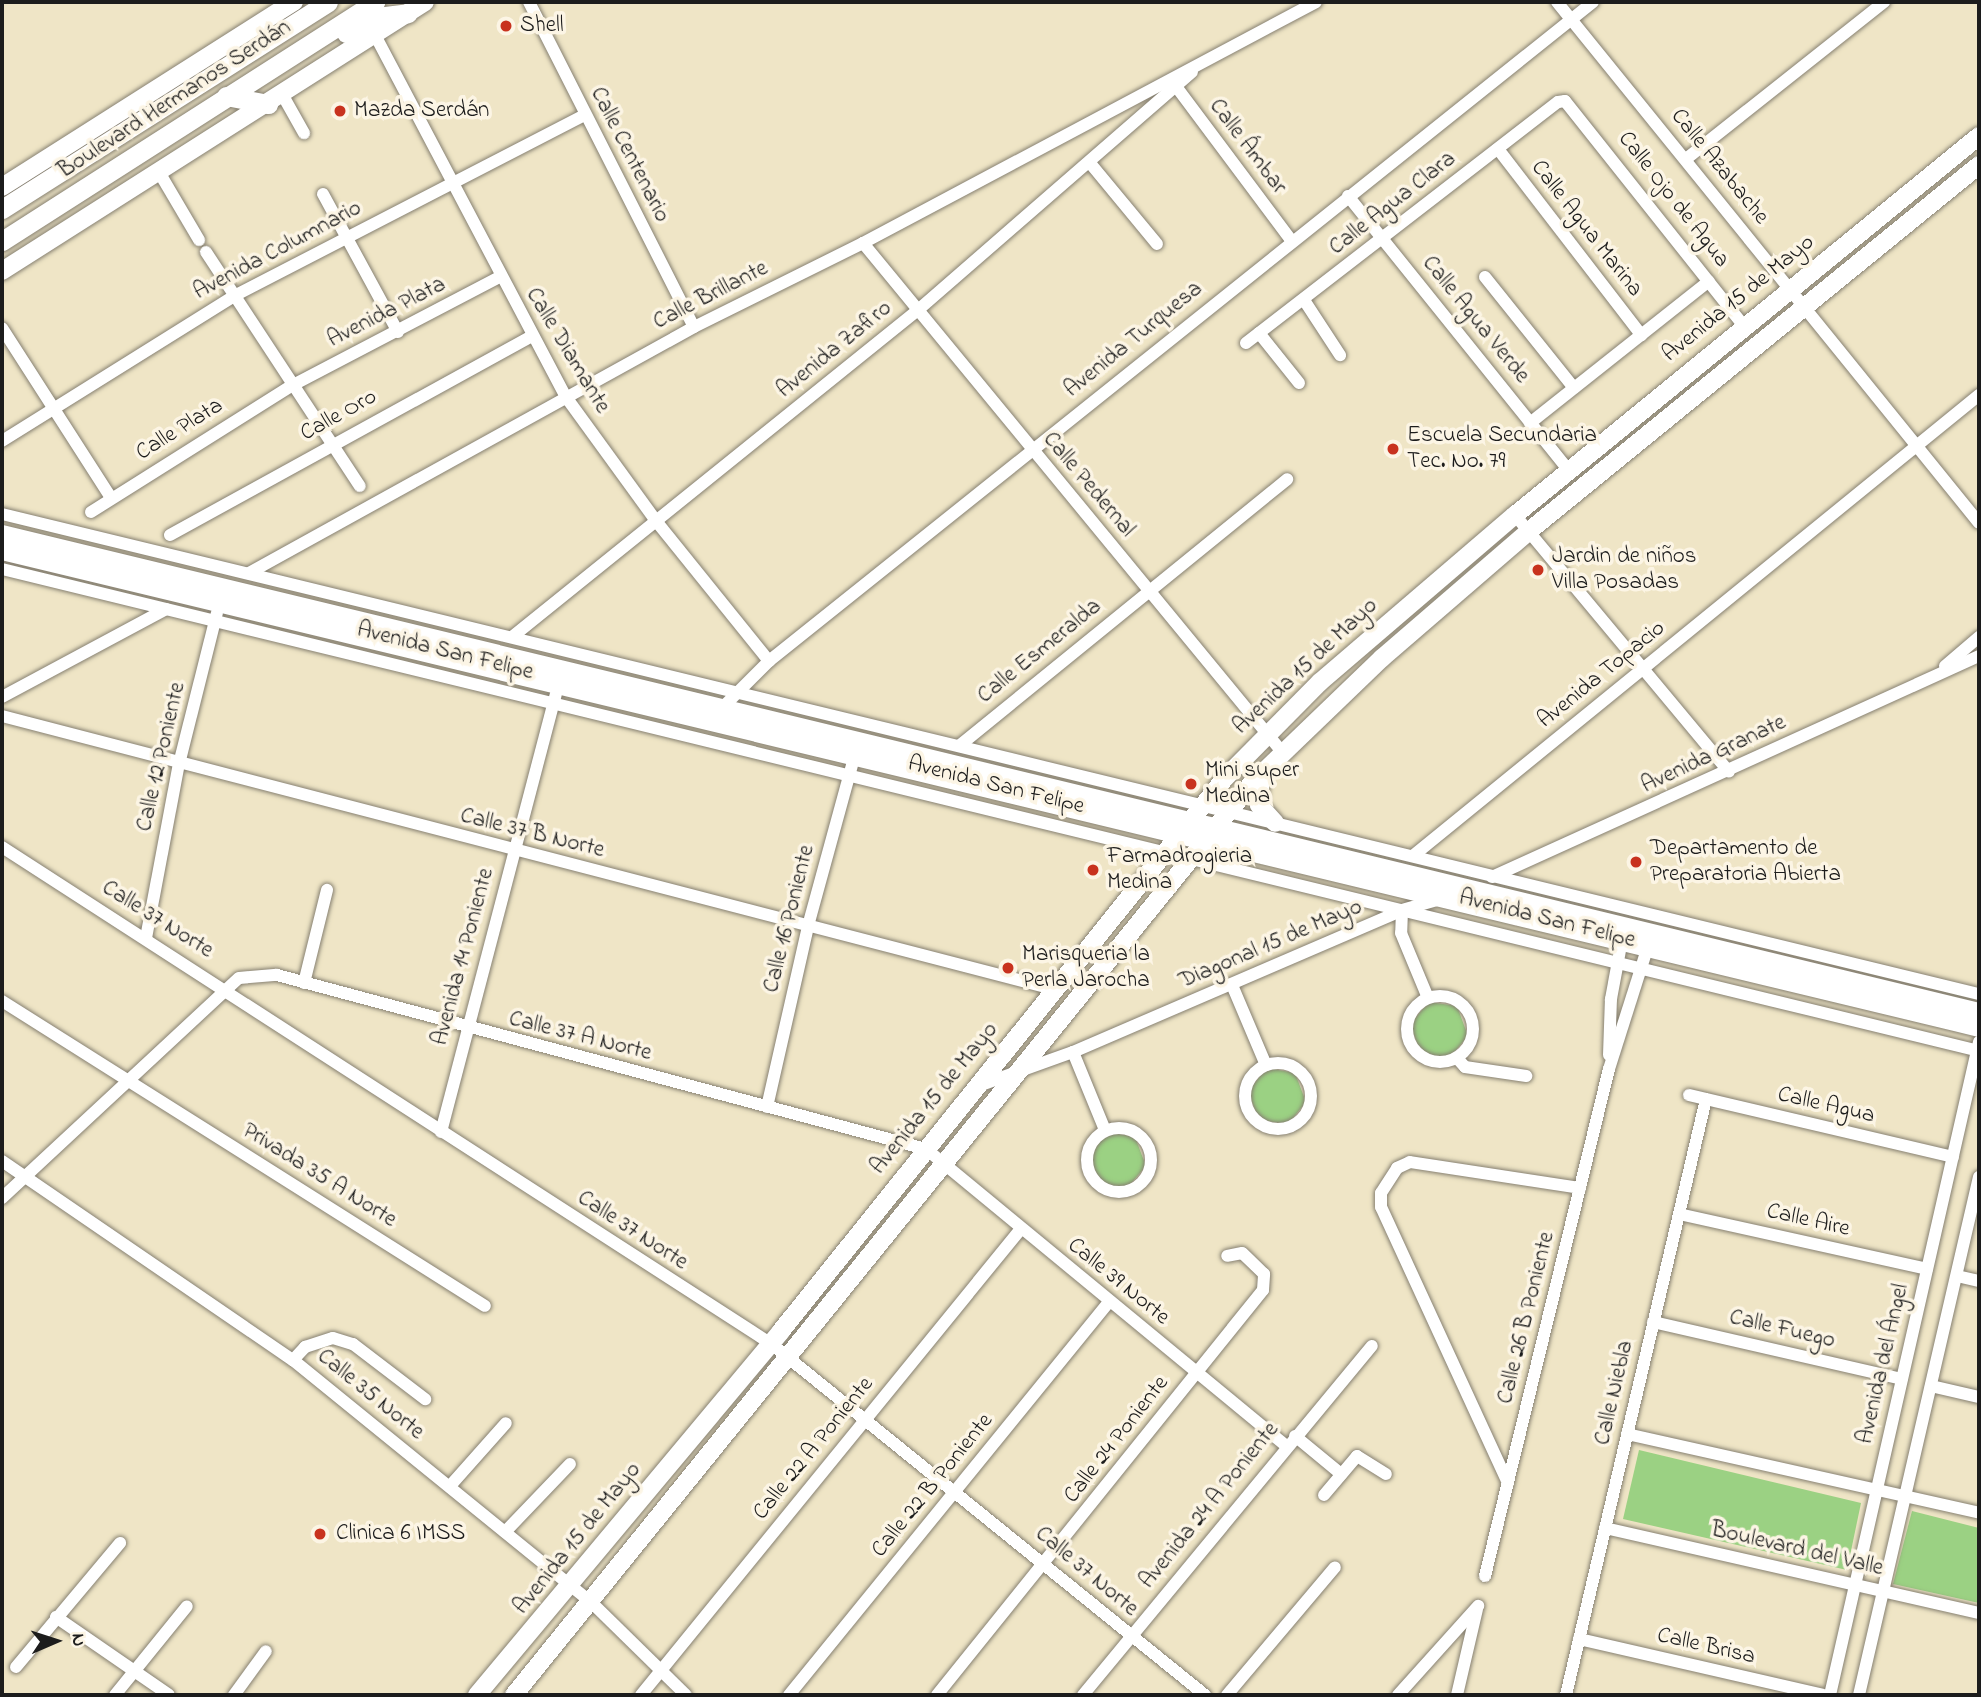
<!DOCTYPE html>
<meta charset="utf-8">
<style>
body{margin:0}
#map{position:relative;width:1981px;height:1697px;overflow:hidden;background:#efe5c6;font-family:"Indie Flower",sans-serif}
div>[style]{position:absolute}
.green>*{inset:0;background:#9bd183}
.roads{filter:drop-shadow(0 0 2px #868071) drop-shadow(0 0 2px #868071)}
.street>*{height:12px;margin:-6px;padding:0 6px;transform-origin:6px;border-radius:6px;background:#fff}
.street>.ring{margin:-6px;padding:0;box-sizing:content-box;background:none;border:12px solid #fff;border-radius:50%}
.secondary>*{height:18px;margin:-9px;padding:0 9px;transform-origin:9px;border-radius:9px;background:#fff}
.primary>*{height:19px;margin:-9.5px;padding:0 9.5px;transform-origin:9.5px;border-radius:9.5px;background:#fff}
.dots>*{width:19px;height:19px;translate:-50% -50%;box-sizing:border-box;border:4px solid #fcf5e5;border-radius:50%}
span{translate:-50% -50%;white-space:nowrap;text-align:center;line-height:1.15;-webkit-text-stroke:7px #fcf5e5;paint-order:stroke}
.poi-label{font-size:23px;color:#1c1c1c}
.left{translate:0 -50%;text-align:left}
.street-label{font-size:23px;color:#1c1c1c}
.frame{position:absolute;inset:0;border:4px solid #1c1c1c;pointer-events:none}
.north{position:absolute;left:21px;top:1606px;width:70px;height:70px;-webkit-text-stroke:5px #fcf5e5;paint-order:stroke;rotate:87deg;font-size:19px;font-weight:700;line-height:28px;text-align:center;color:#1c1c1c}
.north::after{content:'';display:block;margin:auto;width:24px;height:32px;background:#1c1c1c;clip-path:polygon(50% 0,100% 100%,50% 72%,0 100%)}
</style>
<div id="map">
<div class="green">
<i style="clip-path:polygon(1429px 1002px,1457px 1006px,1468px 1036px,1449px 1058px,1421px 1053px,1410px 1024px)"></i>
<i style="clip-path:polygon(1267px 1068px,1295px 1073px,1306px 1102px,1288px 1124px,1259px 1120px,1248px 1091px)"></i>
<i style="clip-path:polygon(1107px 1132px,1135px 1137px,1146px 1166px,1127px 1188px,1099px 1184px,1088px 1154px)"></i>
<i style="clip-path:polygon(1639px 1450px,1861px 1503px,1847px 1570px,1623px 1519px)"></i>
<i style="clip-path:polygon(1912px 1511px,1979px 1528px,1979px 1603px,1893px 1584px)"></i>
</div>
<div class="roads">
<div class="street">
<i style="left:529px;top:2px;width:364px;rotate:63.1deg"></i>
<i style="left:1557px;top:2px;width:670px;rotate:50.99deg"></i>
<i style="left:375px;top:35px;width:409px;rotate:62.2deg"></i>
<i style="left:566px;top:397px;width:153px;rotate:54deg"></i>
<i style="left:656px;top:521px;width:180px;rotate:51.1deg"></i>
<i style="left:1172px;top:81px;width:199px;rotate:53.2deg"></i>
<i style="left:282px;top:94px;width:45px;rotate:60.6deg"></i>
<i style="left:1498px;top:149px;width:235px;rotate:52.4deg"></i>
<i style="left:1686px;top:159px;width:253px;rotate:-38.4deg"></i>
<i style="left:1090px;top:163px;width:105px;rotate:50.4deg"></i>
<i style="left:159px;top:172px;width:79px;rotate:59.5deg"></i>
<i style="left:323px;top:194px;width:157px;rotate:61.5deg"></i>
<i style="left:1348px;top:196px;width:353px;rotate:51.2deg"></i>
<i style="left:863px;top:243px;width:661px;rotate:50.53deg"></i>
<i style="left:206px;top:252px;width:280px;rotate:56.7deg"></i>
<i style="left:1485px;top:277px;width:142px;rotate:51.3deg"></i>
<i style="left:1304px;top:300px;width:66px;rotate:56.8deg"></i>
<i style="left:2px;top:328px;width:202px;rotate:57.3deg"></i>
<i style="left:1259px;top:333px;width:64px;rotate:51.3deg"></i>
<i style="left:1246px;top:343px;width:394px;rotate:-37.7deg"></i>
<i style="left:1558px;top:102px;width:7px;rotate:-8deg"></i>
<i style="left:1565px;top:101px;width:288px;rotate:51.5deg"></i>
<i style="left:1530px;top:423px;width:228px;rotate:-38.4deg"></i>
<i style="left:2px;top:441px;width:274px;rotate:-32deg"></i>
<i style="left:234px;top:296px;width:394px;rotate:-27.3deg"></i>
<i style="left:91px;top:512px;width:239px;rotate:-32.2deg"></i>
<i style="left:293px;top:385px;width:233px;rotate:-27.6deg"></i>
<i style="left:2px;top:514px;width:2034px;rotate:13.65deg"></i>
<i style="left:1515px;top:515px;width:334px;rotate:50.2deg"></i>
<i style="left:170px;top:535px;width:411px;rotate:-28.8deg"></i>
<i style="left:2px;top:569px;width:2035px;rotate:13.7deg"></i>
<i style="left:249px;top:573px;width:508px;rotate:-28.93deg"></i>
<i style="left:694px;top:327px;width:189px;rotate:-26.4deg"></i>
<i style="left:863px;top:243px;width:513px;rotate:-28.01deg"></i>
<i style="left:512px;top:637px;width:521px;rotate:-38.85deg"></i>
<i style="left:918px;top:310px;width:363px;rotate:-41deg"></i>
<i style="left:1945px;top:666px;width:45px;rotate:-40.5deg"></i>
<i style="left:2px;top:697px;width:186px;rotate:-28.2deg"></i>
<i style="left:717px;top:713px;width:74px;rotate:-45deg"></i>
<i style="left:769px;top:661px;width:1055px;rotate:-38.65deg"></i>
<i style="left:2px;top:716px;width:1086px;rotate:14.56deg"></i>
<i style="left:959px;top:746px;width:423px;rotate:-39.1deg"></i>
<i style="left:2px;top:847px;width:914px;rotate:32.86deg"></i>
<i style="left:770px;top:1343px;width:560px;rotate:38.98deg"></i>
<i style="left:1414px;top:855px;width:729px;rotate:-39.15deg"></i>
<i style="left:1492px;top:877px;width:535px;rotate:-24.41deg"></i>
<i style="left:1402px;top:910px;width:23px;rotate:92deg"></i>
<i style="left:1401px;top:933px;width:70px;rotate:67.4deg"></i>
<i style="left:146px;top:938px;width:177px;rotate:-79.3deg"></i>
<i style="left:179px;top:764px;width:156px;rotate:-75.9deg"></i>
<i style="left:304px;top:983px;width:96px;rotate:-76.1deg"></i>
<i style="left:1232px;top:985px;width:87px;rotate:67deg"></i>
<i class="ring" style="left:1407px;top:996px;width:54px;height:54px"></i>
<i style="left:2px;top:1001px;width:571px;rotate:32.27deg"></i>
<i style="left:1073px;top:1052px;width:84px;rotate:67.7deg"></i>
<i style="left:1609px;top:1055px;width:56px;rotate:-88deg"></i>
<i style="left:1611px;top:999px;width:66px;rotate:-79.5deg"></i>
<i style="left:1457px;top:1058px;width:12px;rotate:48deg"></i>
<i style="left:1465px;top:1067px;width:62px;rotate:8.4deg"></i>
<i class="ring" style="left:1245px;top:1063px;width:54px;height:54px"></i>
<i style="left:978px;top:1086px;width:101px;rotate:-19.7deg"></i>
<i style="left:1073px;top:1052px;width:358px;rotate:-23.3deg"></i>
<i style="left:1402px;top:910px;width:40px;rotate:-16deg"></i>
<i style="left:1689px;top:1095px;width:271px;rotate:13.2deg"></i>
<i style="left:767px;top:1107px;width:186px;rotate:-77.2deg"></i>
<i style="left:808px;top:926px;width:182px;rotate:-74.7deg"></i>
<i class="ring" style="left:1087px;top:1128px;width:52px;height:52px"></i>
<i style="left:441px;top:1132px;width:468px;rotate:-75.3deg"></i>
<i style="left:2px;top:1161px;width:353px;rotate:34.4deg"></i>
<i style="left:293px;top:1360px;width:382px;rotate:39.1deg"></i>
<i style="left:590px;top:1601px;width:134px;rotate:44.4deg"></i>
<i style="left:2px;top:1198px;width:323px;rotate:-42.9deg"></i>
<i style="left:239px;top:978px;width:38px;rotate:-5deg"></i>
<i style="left:277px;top:975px;width:672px;rotate:15.01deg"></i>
<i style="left:926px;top:1149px;width:467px;rotate:39.5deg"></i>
<i style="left:1679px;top:1214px;width:254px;rotate:12.5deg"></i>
<i style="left:1957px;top:1276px;width:23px;rotate:13deg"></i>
<i style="left:1653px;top:1322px;width:255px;rotate:12.9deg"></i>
<i style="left:293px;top:1360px;width:18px;rotate:-47deg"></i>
<i style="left:305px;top:1347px;width:29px;rotate:-18deg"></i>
<i style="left:333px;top:1338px;width:21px;rotate:17deg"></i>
<i style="left:353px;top:1344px;width:91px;rotate:37.4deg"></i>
<i style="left:1931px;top:1386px;width:49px;rotate:12.9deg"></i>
<i style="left:1627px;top:1434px;width:361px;rotate:12.6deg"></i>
<i style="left:1295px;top:1436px;width:60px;rotate:39.6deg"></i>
<i style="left:1508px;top:1483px;width:304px;rotate:-114.7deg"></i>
<i style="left:1381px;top:1207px;width:14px;rotate:-90deg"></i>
<i style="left:1381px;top:1193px;width:30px;rotate:-57deg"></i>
<i style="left:1397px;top:1168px;width:14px;rotate:-25deg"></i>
<i style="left:1410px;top:1162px;width:172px;rotate:8.7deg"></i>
<i style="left:450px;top:1486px;width:84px;rotate:-48.4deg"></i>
<i style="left:1324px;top:1495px;width:51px;rotate:-49.8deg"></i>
<i style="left:1357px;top:1456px;width:34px;rotate:32deg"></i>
<i style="left:1605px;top:1528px;width:384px;rotate:12.8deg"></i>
<i style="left:505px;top:1532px;width:94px;rotate:-46.3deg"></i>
<i style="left:1485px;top:1576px;width:522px;rotate:-76.26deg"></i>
<i style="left:1609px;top:1069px;width:132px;rotate:-72.4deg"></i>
<i style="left:56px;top:1617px;width:137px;rotate:34.6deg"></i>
<i style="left:1579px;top:1639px;width:250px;rotate:12.9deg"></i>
<i style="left:16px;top:1667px;width:162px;rotate:-50deg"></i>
<i style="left:115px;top:1695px;width:114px;rotate:-51deg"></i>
<i style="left:234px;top:1695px;width:54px;rotate:-54deg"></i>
<i style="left:641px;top:1695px;width:600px;rotate:-50.82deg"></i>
<i style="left:789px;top:1695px;width:507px;rotate:-50.85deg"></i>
<i style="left:937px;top:1695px;width:520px;rotate:-51.17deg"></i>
<i style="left:1263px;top:1290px;width:16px;rotate:-86deg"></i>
<i style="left:1264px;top:1274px;width:30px;rotate:-136deg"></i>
<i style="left:1242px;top:1253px;width:15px;rotate:169deg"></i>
<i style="left:1083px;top:1695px;width:453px;rotate:-50.4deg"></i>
<i style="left:1227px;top:1695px;width:167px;rotate:-49.8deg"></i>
<i style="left:1398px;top:1695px;width:120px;rotate:-48deg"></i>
<i style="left:1457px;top:1695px;width:88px;rotate:-76.9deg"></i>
<i style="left:1566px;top:1695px;width:612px;rotate:-76.78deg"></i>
<i style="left:1830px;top:1695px;width:670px;rotate:-77.15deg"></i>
<i style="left:1859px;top:1695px;width:532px;rotate:-76.96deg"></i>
</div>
<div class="secondary">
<i style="left:2px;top:187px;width:346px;rotate:-32.4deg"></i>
<i style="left:2px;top:271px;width:501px;rotate:-32.45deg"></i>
<i style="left:2px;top:534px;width:2034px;rotate:13.59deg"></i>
<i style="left:2px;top:551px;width:2034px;rotate:13.56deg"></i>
<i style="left:1261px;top:775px;width:30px;rotate:94deg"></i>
<i style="left:1259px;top:805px;width:24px;rotate:48deg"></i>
<i style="left:477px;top:1695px;width:474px;rotate:-50.1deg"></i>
<i style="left:781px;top:1331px;width:709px;rotate:-51.24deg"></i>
<i style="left:1225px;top:778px;width:135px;rotate:-45.3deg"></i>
<i style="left:1320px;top:682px;width:257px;rotate:-40.6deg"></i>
<i style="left:1515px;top:515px;width:599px;rotate:-39.24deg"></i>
<i style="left:514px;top:1695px;width:1173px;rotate:-51.02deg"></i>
<i style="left:1252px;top:783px;width:180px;rotate:-43.9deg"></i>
<i style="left:1382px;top:658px;width:194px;rotate:-40.8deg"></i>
<i style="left:1529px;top:531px;width:580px;rotate:-39.12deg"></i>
</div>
<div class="primary">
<i style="left:346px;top:33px;width:35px;rotate:-27deg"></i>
<i style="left:377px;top:17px;width:31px;rotate:-7deg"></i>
<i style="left:226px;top:96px;width:43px;rotate:10.8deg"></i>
<i style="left:2px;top:209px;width:386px;rotate:-32.4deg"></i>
<i style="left:2px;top:241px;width:443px;rotate:-32.6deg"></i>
</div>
</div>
<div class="dots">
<i style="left:506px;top:26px;background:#c8321e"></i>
<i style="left:340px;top:111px;background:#c8321e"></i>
<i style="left:1393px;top:449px;background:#c8321e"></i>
<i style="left:1538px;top:570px;background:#c8321e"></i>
<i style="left:1191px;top:784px;background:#c8321e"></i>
<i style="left:1636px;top:862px;background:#c8321e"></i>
<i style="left:1093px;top:870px;background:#c8321e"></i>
<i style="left:1008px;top:968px;background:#c8321e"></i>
<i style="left:320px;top:1534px;background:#c8321e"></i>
</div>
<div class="poi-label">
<span class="left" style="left:520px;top:26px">Shell</span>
<span class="left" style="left:354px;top:111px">Mazda Serdán</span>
<span class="left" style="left:1407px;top:449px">Escuela Secundaria<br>Tec. No. 79</span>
<span class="left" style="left:1552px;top:570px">Jardin de niños<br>Villa Posadas</span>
<span class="left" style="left:1205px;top:784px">Mini super<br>Medina</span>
<span class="left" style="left:1650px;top:862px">Departamento de<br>Preparatoria Abierta</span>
<span class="left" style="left:1107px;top:870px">Farmadrogieria<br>Medina</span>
<span class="left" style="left:1022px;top:968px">Marisqueria la<br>Perla Jarocha</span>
<span class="left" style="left:336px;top:1534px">Clinica 6 IMSS</span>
</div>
<div class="street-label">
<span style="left:175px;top:100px;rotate:-33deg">Boulevard Hermanos Serdán</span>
<span style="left:1247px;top:147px;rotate:53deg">Calle Ámbar</span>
<span style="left:629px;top:155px;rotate:63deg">Calle Centenario</span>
<span style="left:1719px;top:167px;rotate:51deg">Calle Azabache</span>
<span style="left:1673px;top:200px;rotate:52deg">Calle Ojo de Agua</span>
<span style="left:1393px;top:204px;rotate:-38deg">Calle Agua Clara</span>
<span style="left:1586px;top:229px;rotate:52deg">Calle Agua Marina</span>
<span style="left:278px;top:251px;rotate:-28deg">Avenida Columnario</span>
<span style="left:711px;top:296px;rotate:-27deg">Calle Brillante</span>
<span style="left:1739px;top:299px;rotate:-39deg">Avenida 15 de Mayo</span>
<span style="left:387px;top:313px;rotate:-27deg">Avenida Plata</span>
<span style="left:1475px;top:320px;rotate:51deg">Calle Agua Verde</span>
<span style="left:1134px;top:340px;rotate:-39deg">Avenida Turquesa</span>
<span style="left:835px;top:350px;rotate:-39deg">Avenida Zafiro</span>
<span style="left:567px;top:351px;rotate:59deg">Calle Diamante</span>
<span style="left:339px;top:416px;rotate:-29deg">Calle Oro</span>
<span style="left:180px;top:430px;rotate:-32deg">Calle Plata</span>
<span style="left:1088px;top:485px;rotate:50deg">Calle Pedernal</span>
<span style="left:445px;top:652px;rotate:14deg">Avenida San Felipe</span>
<span style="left:1040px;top:652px;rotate:-39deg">Calle Esmeralda</span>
<span style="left:1306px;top:667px;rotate:-43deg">Avenida 15 de Mayo</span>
<span style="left:1602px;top:675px;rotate:-39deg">Avenida Topacio</span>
<span style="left:1714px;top:755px;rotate:-25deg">Avenida Granate</span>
<span style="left:162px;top:757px;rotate:-77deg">Calle 12 Poniente</span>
<span style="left:996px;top:786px;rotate:14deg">Avenida San Felipe</span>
<span style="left:532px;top:834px;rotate:14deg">Calle 37 B Norte</span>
<span style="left:790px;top:919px;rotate:-76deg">Calle 16 Poniente</span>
<span style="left:157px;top:920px;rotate:32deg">Calle 37 Norte</span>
<span style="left:1547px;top:920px;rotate:14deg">Avenida San Felipe</span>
<span style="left:1271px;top:945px;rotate:-23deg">Diagonal 15 de Mayo</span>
<span style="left:464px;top:957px;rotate:-75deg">Avenida 14 Poniente</span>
<span style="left:580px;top:1037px;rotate:14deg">Calle 37 A Norte</span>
<span style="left:935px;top:1099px;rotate:-51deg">Avenida 15 de Mayo</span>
<span style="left:1826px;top:1106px;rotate:13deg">Calle Agua</span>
<span style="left:319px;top:1176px;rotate:32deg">Privada 35 A Norte</span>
<span style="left:1808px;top:1221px;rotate:13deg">Calle Aire</span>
<span style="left:632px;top:1231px;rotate:33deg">Calle 37 Norte</span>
<span style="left:1118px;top:1282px;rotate:39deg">Calle 39 Norte</span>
<span style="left:1527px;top:1318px;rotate:-76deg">Calle 26 B Poniente</span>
<span style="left:1782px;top:1330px;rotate:13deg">Calle Fuego</span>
<span style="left:1884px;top:1364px;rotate:-77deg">Avenida del Ángel</span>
<span style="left:1615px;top:1393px;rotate:-77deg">Calle Niebla</span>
<span style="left:370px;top:1395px;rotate:39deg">Calle 35 Norte</span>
<span style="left:1117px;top:1440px;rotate:-52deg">Calle 24 Poniente</span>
<span style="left:814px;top:1449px;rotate:-51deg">Calle 22 A Poniente</span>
<span style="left:933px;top:1486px;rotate:-51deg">Calle 22 B Poniente</span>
<span style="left:1210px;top:1506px;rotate:-51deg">Avenida 24 A Poniente</span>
<span style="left:578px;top:1539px;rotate:-51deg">Avenida 15 de Mayo</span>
<span style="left:1797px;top:1550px;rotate:13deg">Boulevard del Valle</span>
<span style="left:1086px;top:1572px;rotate:40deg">Calle 37 Norte</span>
<span style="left:1706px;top:1647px;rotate:13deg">Calle Brisa</span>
</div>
<div class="frame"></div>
<div class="north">N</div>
</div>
